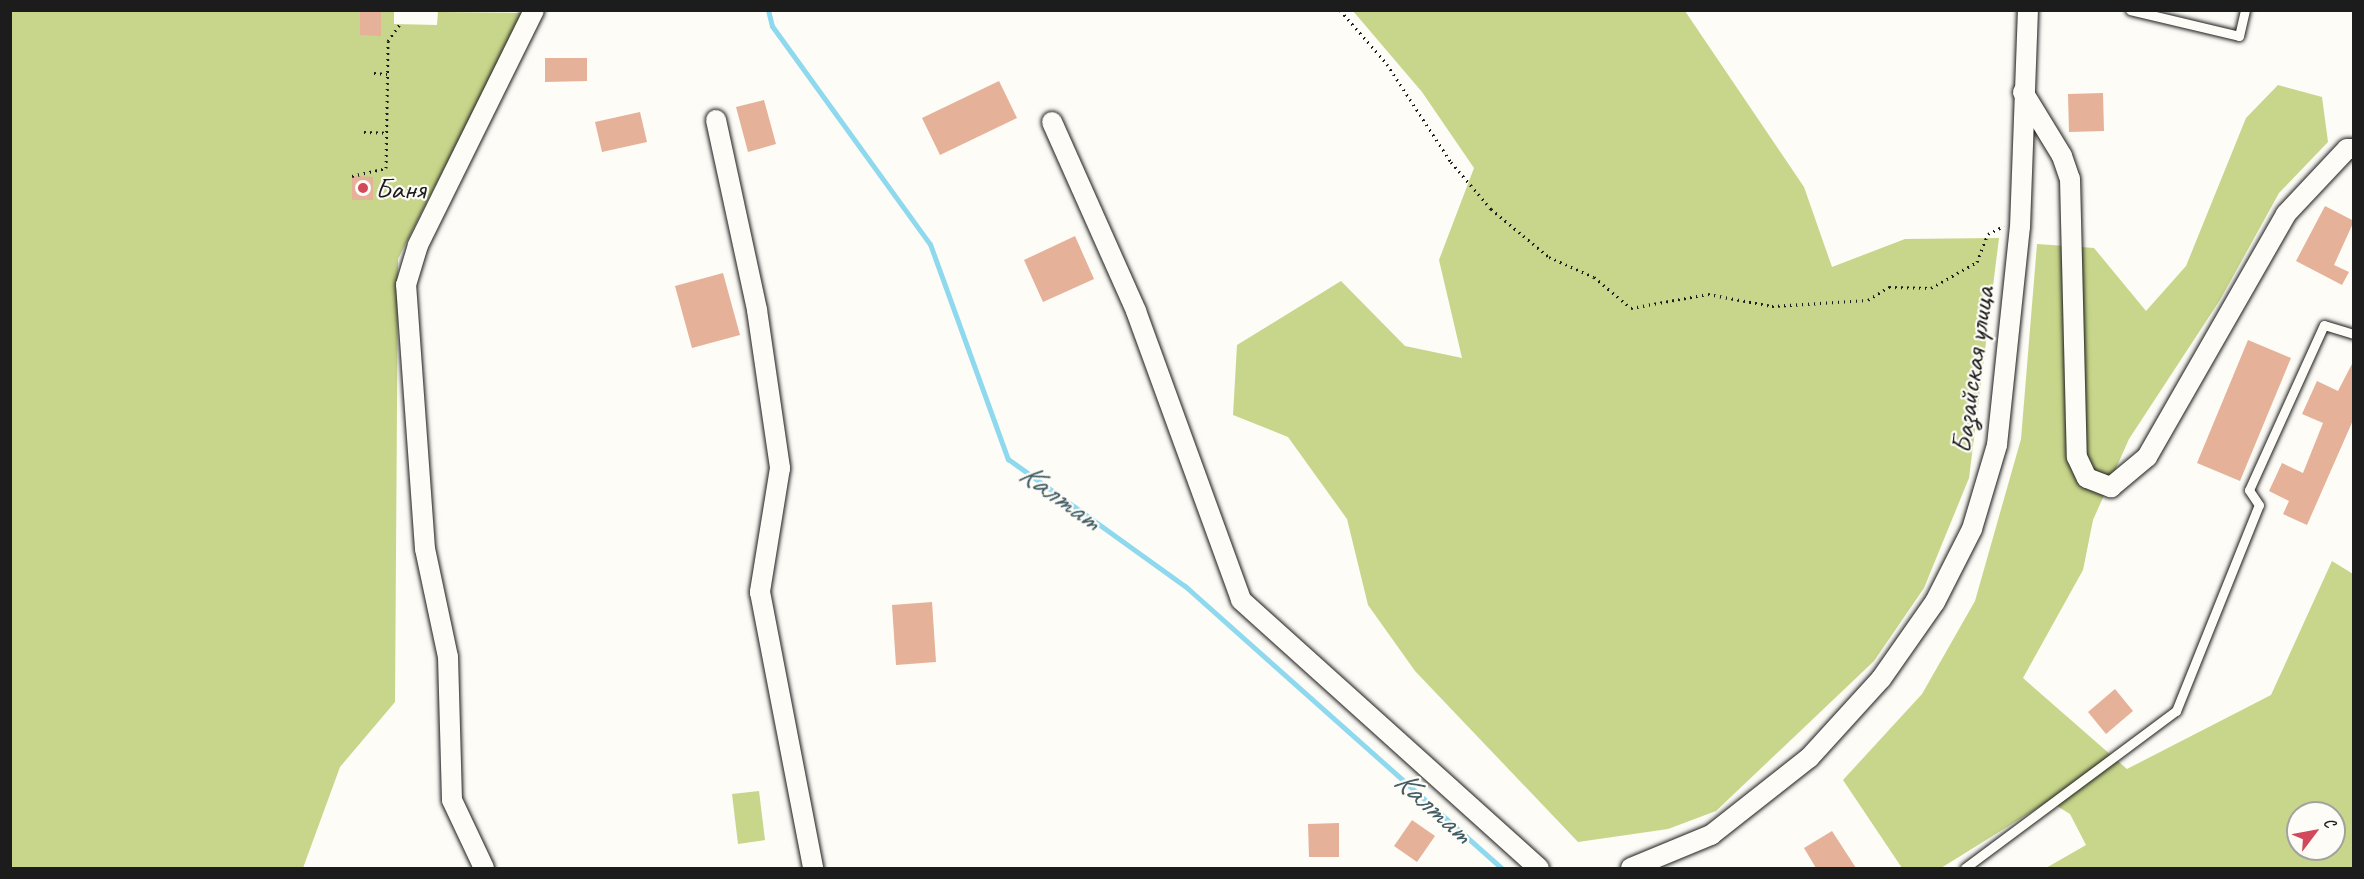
<!DOCTYPE html>
<meta charset="utf-8">
<style>
body{margin:0}
#map{position:relative;width:2364px;height:879px;overflow:hidden;background:#fdfcf7;font-family:Caveat,sans-serif}
div>[style]{position:absolute}
.green>*{inset:0;background:#c7d68a}
.stream>*{height:5px;margin:-2.5px;padding:0 2.5px;transform-origin:2.5px;border-radius:2.5px;background:#8ed9ee}
.building>*{inset:0;background:#e5b198}
.path>*{height:3px;margin-top:-1.5px;transform-origin:0;background:repeating-linear-gradient(90deg,#1c1c1c 0 1.5px,transparent 0 6px)}
.roads{filter:drop-shadow(0 0 2px #1c1c1c) drop-shadow(0 0 2px #1c1c1c)}
.lane>*{height:9px;margin:-4.5px;padding:0 4.5px;transform-origin:4.5px;border-radius:4.5px;background:#fdfcf7}
.street>*{height:20px;margin:-10px;padding:0 10px;transform-origin:10px;border-radius:10px;background:#fdfcf7}
.dots>*{width:16px;height:16px;translate:-50% -50%;box-sizing:border-box;border:3px solid #fdfcf7;border-radius:50%}
span{translate:-50% -50%;white-space:nowrap;text-align:center;line-height:1.15;-webkit-text-stroke:4.5px #fdfcf7;paint-order:stroke}
.poi-label{font-size:30px;color:#1c1c1c}
.left{translate:0 -50%;text-align:left}
.street-label{font-size:30px;color:#1c1c1c}
.water-label{font-size:32px;color:#445e66;font-style:italic}
.frame{position:absolute;inset:0;border:12px solid #1c1c1c;pointer-events:none}
.north{position:absolute;left:2286px;top:801px;width:60px;height:60px;box-sizing:border-box;background:#fdfcf7;border:2px solid #a3a29f;border-radius:50%;rotate:58deg;font-size:16px;font-weight:700;line-height:24px;text-align:center;color:#1c1c1c}
.north::after{content:'';display:block;margin:auto;width:21px;height:27px;background:#d1495b;clip-path:polygon(50% 0,100% 100%,50% 72%,0 100%)}
</style>
<div id="map">
<div class="green">
<i style="clip-path:polygon(378px 10px,394px 11px,394px 24px,437px 25px,438px 12px,523px 13px,398px 259px,395px 702px,340px 767px,303px 868px,11px 868px,10px 11px)"></i>
<i style="clip-path:polygon(1353px 11px,1685px 11px,1804px 187px,1832px 267px,1905px 239px,1999px 238px,1969px 478px,1924px 588px,1874px 661px,1716px 811px,1668px 829px,1578px 842px,1415px 671px,1368px 605px,1347px 519px,1288px 437px,1233px 415px,1237px 345px,1341px 281px,1405px 346px,1462px 358px,1439px 260px,1474px 168px,1422px 92px)"></i>
<i style="clip-path:polygon(evenodd,2278px 85px,2322px 97px,2328px 142px,2279px 193px,2220px 300px,2129px 439px,2093px 520px,2083px 570px,2023px 678px,2127px 769px,2271px 695px,2332px 561px,2353px 574px,2353px 868px,2046px 868px,2086px 845px,2070px 814px,2049px 801px,1941px 868px,1902px 868px,1843px 780px,1922px 694px,1975px 601px,2021px 439px,2037px 244px,2094px 248px,2146px 311px,2186px 266px,2246px 118px,2278px 85px,2298px 813px,2334px 813px,2334px 849px,2298px 849px,2298px 813px)"></i>
<i style="clip-path:polygon(759px 791px,765px 840px,738px 844px,732px 794px)"></i>
</div>
<div class="stream">
<i style="left:768px;top:10px;width:16px;rotate:76deg"></i>
<i style="left:772px;top:26px;width:269px;rotate:54.1deg"></i>
<i style="left:930px;top:244px;width:229px;rotate:70.1deg"></i>
<i style="left:1008px;top:459px;width:218px;rotate:35.7deg"></i>
<i style="left:1185px;top:586px;width:424px;rotate:41.7deg"></i>
</div>
<div class="building">
<i style="clip-path:polygon(360px 11px,381px 12px,381px 36px,360px 35px)"></i>
<i style="clip-path:polygon(545px 58px,587px 58px,587px 81px,545px 82px)"></i>
<i style="clip-path:polygon(999px 81px,1017px 118px,940px 155px,922px 118px)"></i>
<i style="clip-path:polygon(2103px 93px,2104px 131px,2069px 132px,2068px 94px)"></i>
<i style="clip-path:polygon(764px 100px,776px 144px,748px 152px,736px 107px)"></i>
<i style="clip-path:polygon(640px 112px,647px 142px,602px 152px,595px 122px)"></i>
<i style="clip-path:polygon(352px 176px,373px 177px,373px 200px,352px 200px)"></i>
<i style="clip-path:polygon(2325px 206px,2354px 221px,2334px 265px,2349px 272px,2342px 285px,2296px 261px)"></i>
<i style="clip-path:polygon(1075px 236px,1094px 279px,1043px 302px,1024px 260px)"></i>
<i style="clip-path:polygon(723px 273px,740px 335px,692px 348px,675px 286px)"></i>
<i style="clip-path:polygon(2248px 340px,2291px 358px,2240px 481px,2197px 463px)"></i>
<i style="clip-path:polygon(2354px 360px,2354px 418px,2307px 525px,2283px 514px,2289px 501px,2269px 491px,2282px 463px,2303px 473px,2323px 423px,2302px 414px,2317px 381px,2338px 391px)"></i>
<i style="clip-path:polygon(932px 602px,936px 662px,896px 665px,892px 605px)"></i>
<i style="clip-path:polygon(2115px 689px,2133px 711px,2106px 734px,2088px 712px)"></i>
<i style="clip-path:polygon(1412px 820px,1435px 836px,1417px 862px,1394px 846px)"></i>
<i style="clip-path:polygon(1339px 823px,1339px 857px,1309px 857px,1308px 824px)"></i>
<i style="clip-path:polygon(1832px 831px,1856px 868px,1816px 868px,1804px 848px)"></i>
</div>
<div class="path">
<i style="left:1340px;top:10px;width:72px;rotate:49deg"></i>
<i style="left:1387px;top:64px;width:117px;rotate:56.9deg"></i>
<i style="left:1451px;top:162px;width:62px;rotate:49.6deg"></i>
<i style="left:1491px;top:209px;width:75px;rotate:39.6deg"></i>
<i style="left:1549px;top:257px;width:49px;rotate:24deg"></i>
<i style="left:1594px;top:277px;width:48px;rotate:40deg"></i>
<i style="left:1631px;top:308px;width:78px;rotate:-10.3deg"></i>
<i style="left:1708px;top:294px;width:65px;rotate:10.6deg"></i>
<i style="left:1772px;top:306px;width:96px;rotate:-3.6deg"></i>
<i style="left:1868px;top:300px;width:25px;rotate:-32deg"></i>
<i style="left:1889px;top:287px;width:42px;rotate:1.4deg"></i>
<i style="left:1931px;top:288px;width:53px;rotate:-29.5deg"></i>
<i style="left:1977px;top:262px;width:30px;rotate:-69deg"></i>
<i style="left:1988px;top:234px;width:18px;rotate:-27deg"></i>
<i style="left:374px;top:73px;width:13px;rotate:4deg"></i>
<i style="left:364px;top:132px;width:23px;rotate:2deg"></i>
<i style="left:352px;top:176px;width:35px;rotate:-13deg"></i>
<i style="left:386px;top:168px;width:127px;rotate:-89.1deg"></i>
<i style="left:388px;top:41px;width:21px;rotate:-55deg"></i>
</div>
<div class="roads">
<div class="lane">
<i style="left:2130px;top:10px;width:112px;rotate:13.4deg"></i>
<i style="left:2239px;top:36px;width:27px;rotate:-77deg"></i>
<i style="left:1965px;top:868px;width:263px;rotate:-36.7deg"></i>
<i style="left:2176px;top:711px;width:222px;rotate:-68.1deg"></i>
<i style="left:2259px;top:505px;width:18px;rotate:-124deg"></i>
<i style="left:2249px;top:490px;width:181px;rotate:-65.6deg"></i>
<i style="left:2324px;top:325px;width:31px;rotate:17deg"></i>
</div>
<div class="street">
<i style="left:2023px;top:92px;width:75px;rotate:58.6deg"></i>
<i style="left:2062px;top:156px;width:24px;rotate:71deg"></i>
<i style="left:2070px;top:179px;width:278px;rotate:88.6deg"></i>
<i style="left:2077px;top:457px;width:23px;rotate:65deg"></i>
<i style="left:2087px;top:478px;width:26px;rotate:21deg"></i>
<i style="left:2111px;top:487px;width:47px;rotate:-39.8deg"></i>
<i style="left:2147px;top:457px;width:280px;rotate:-60.2deg"></i>
<i style="left:2286px;top:214px;width:89px;rotate:-46.8deg"></i>
<i style="left:2347px;top:149px;width:7px"></i>
<i style="left:716px;top:120px;width:194px;rotate:77.8deg"></i>
<i style="left:757px;top:310px;width:160px;rotate:81.7deg"></i>
<i style="left:780px;top:468px;width:126px;rotate:99.2deg"></i>
<i style="left:760px;top:592px;width:281px;rotate:79.1deg"></i>
<i style="left:1052px;top:122px;width:207px;rotate:66deg"></i>
<i style="left:1136px;top:311px;width:307px;rotate:70deg"></i>
<i style="left:1241px;top:600px;width:401px;rotate:42deg"></i>
<i style="left:484px;top:868px;width:75px;rotate:-115.2deg"></i>
<i style="left:452px;top:800px;width:143px;rotate:-91.6deg"></i>
<i style="left:448px;top:657px;width:110px;rotate:-102deg"></i>
<i style="left:425px;top:549px;width:265px;rotate:-94.1deg"></i>
<i style="left:406px;top:285px;width:42px;rotate:-73.3deg"></i>
<i style="left:418px;top:245px;width:262px;rotate:-63.7deg"></i>
<i style="left:1631px;top:868px;width:87px;rotate:-22.4deg"></i>
<i style="left:1711px;top:835px;width:125px;rotate:-38.2deg"></i>
<i style="left:1809px;top:758px;width:107px;rotate:-47.7deg"></i>
<i style="left:1881px;top:679px;width:94px;rotate:-55deg"></i>
<i style="left:1935px;top:602px;width:82px;rotate:-63.1deg"></i>
<i style="left:1972px;top:529px;width:88px;rotate:-73.4deg"></i>
<i style="left:1997px;top:445px;width:219px;rotate:-84deg"></i>
<i style="left:2020px;top:227px;width:217px;rotate:-87.9deg"></i>
</div>
</div>
<div class="dots">
<i style="left:363px;top:188px;background:#d1495b"></i>
</div>
<div class="poi-label">
<span class="left" style="left:375px;top:188px">Баня</span>
</div>
<div class="street-label">
<span style="left:1972px;top:370px;rotate:-82deg">Базайская улица</span>
</div>
<div class="water-label">
<span style="left:1060px;top:497px;rotate:36deg">Калтат</span>
<span style="left:1433px;top:807px;rotate:42deg">Калтат</span>
</div>
<div class="frame"></div>
<div class="north">С</div>
</div>
